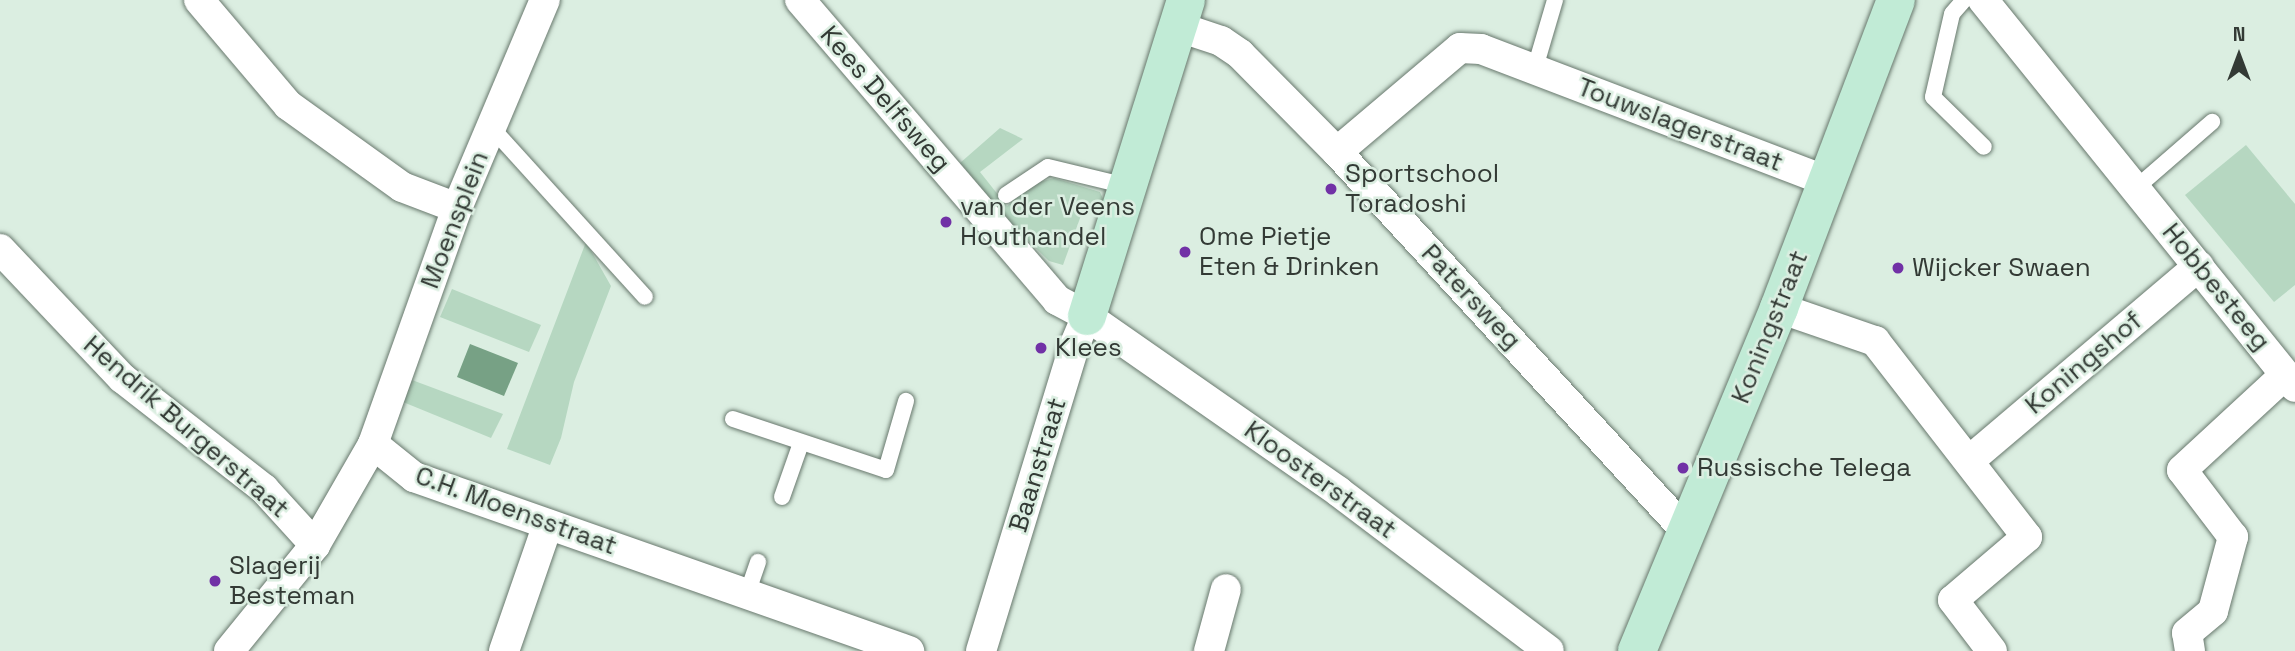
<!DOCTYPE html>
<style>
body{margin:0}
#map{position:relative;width:2295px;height:651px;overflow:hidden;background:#dbeee1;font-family:"Space Grotesk",sans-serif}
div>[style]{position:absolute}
.green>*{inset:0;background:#b6d7c1}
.water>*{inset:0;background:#77a185}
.roads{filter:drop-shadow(0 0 2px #68786d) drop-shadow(0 0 2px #68786d)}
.lane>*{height:16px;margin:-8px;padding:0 8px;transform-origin:8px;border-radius:8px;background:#fff}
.street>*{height:30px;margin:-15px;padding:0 15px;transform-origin:15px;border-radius:15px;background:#fff}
.secondary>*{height:38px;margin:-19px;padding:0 19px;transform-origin:19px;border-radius:19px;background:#c1ebd6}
.dots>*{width:19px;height:19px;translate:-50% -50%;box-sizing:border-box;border:4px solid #dbeee1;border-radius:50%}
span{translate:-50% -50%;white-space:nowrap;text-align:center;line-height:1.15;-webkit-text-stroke:5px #dbeee1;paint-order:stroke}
.street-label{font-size:26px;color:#333a35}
.poi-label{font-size:26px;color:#333a35}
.left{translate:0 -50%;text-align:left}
.north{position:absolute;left:2204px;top:21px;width:70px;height:70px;-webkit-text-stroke:5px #dbeee1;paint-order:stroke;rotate:0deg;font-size:19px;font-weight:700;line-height:28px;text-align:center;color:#333a35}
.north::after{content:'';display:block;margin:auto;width:24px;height:32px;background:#333a35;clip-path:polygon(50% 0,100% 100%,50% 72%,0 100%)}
</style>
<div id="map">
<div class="green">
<i style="clip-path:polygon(1000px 128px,1023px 139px,980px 172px,1007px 206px,1032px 184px,1054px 178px,1100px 192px,1103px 199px,1099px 215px,1083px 210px,1063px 265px,1049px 261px,1008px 221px,960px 163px)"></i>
<i style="clip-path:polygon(2246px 145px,2295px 204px,2295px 285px,2274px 302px,2185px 195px)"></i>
<i style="clip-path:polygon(586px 242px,611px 286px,574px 382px,561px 438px,550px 465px,507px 449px)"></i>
<i style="clip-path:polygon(452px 289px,541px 325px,529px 352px,440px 317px)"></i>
<i style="clip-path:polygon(412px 380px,503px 414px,491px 438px,403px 402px)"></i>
</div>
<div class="water">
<i style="clip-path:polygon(470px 344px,518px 363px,504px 396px,457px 377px)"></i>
</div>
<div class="roads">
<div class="lane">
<i style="left:1964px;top:0;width:18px;rotate:131deg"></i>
<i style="left:1952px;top:14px;width:85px;rotate:102.9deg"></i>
<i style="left:1933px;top:97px;width:71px;rotate:44.4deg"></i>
<i style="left:1535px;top:68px;width:71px;rotate:-73.6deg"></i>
<i style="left:491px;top:127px;width:229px;rotate:47.8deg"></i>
<i style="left:2136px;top:188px;width:101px;rotate:-41deg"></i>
<i style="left:1006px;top:195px;width:50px;rotate:-33.7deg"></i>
<i style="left:1048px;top:167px;width:81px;rotate:13.5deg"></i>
<i style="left:733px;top:419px;width:161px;rotate:18.4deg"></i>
<i style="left:886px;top:470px;width:72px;rotate:-73.8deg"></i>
<i style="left:782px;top:497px;width:57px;rotate:-70.6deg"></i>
<i style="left:747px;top:594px;width:34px;rotate:-71deg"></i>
</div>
<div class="street">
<i style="left:199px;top:0;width:138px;rotate:49.7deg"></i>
<i style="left:288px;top:105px;width:140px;rotate:35.7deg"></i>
<i style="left:402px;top:187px;width:59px;rotate:20.9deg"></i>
<i style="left:800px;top:0;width:395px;rotate:49.4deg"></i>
<i style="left:1057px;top:300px;width:34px;rotate:28deg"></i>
<i style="left:1087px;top:316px;width:307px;rotate:34.9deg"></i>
<i style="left:1339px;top:492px;width:263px;rotate:37.1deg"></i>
<i style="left:1983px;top:0;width:497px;rotate:51.1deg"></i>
<i style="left:1179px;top:27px;width:44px;rotate:18.4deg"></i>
<i style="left:1221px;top:41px;width:23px;rotate:34deg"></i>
<i style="left:1240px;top:54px;width:138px;rotate:45.3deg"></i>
<i style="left:1337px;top:152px;width:515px;rotate:47.36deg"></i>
<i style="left:1337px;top:152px;width:161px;rotate:-40.2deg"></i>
<i style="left:1460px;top:48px;width:21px;rotate:3deg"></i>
<i style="left:1481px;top:49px;width:370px;rotate:20.9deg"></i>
<i style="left:0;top:249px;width:178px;rotate:46.6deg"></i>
<i style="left:122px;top:378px;width:180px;rotate:38deg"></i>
<i style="left:264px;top:489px;width:76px;rotate:47.7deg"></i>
<i style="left:1779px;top:308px;width:102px;rotate:19deg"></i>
<i style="left:1875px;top:341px;width:248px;rotate:52.2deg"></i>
<i style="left:2027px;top:537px;width:97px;rotate:139.6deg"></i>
<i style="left:1953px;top:600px;width:64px;rotate:52.6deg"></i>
<i style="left:373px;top:444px;width:251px;rotate:-70.4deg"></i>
<i style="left:457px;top:208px;width:226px;rotate:-67.1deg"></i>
<i style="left:1970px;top:460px;width:300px;rotate:-40.3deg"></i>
<i style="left:229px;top:651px;width:136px;rotate:-50.9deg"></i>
<i style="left:315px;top:545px;width:116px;rotate:-60.1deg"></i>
<i style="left:373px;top:444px;width:53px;rotate:38.8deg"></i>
<i style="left:414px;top:477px;width:525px;rotate:19.37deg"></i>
<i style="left:504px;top:651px;width:134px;rotate:-70.9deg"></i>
<i style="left:981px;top:651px;width:321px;rotate:-73deg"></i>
<i style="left:1075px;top:344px;width:30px;rotate:-67deg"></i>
<i style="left:1209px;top:651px;width:64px;rotate:-74.7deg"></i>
<i style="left:2190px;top:651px;width:18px;rotate:-99deg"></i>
<i style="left:2187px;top:633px;width:34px;rotate:-40deg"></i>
<i style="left:2213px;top:611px;width:77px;rotate:-74.9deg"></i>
<i style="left:2233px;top:537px;width:84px;rotate:-127.3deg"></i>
<i style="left:2182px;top:470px;width:140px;rotate:-42.7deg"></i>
</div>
<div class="secondary">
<i style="left:1087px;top:316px;width:331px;rotate:-72.6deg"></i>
<i style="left:1637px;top:651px;width:371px;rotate:-67.5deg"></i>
<i style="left:1779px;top:308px;width:329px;rotate:-69.2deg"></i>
</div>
</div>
<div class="dots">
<i style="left:1331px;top:189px;background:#7131a6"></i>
<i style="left:946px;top:222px;background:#7131a6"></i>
<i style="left:1185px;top:252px;background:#7131a6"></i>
<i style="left:1898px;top:268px;background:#7131a6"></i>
<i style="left:1041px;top:348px;background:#7131a6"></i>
<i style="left:1683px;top:468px;background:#7131a6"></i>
<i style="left:215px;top:581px;background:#7131a6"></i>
</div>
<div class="street-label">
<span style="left:885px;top:99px;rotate:49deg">Kees Delfsweg</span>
<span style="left:1680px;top:125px;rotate:21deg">Touwslagerstraat</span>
<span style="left:455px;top:220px;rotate:-69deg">Moensplein</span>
<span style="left:2216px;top:287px;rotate:51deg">Hobbesteeg</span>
<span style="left:1471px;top:297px;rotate:47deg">Patersweg</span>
<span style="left:1770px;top:327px;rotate:-68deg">Koningstraat</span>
<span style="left:2084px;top:363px;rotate:-40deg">Koningshof</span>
<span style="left:186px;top:427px;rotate:41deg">Hendrik Burgerstraat</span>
<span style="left:1038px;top:465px;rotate:-73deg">Baanstraat</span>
<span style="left:1320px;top:480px;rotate:36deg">Kloosterstraat</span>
<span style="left:516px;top:511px;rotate:20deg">C.H. Moensstraat</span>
</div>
<div class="poi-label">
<span class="left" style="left:1345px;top:189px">Sportschool<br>Toradoshi</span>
<span class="left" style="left:960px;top:222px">van der Veens<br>Houthandel</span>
<span class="left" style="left:1199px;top:252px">Ome Pietje<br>Eten &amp; Drinken</span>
<span class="left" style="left:1912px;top:268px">Wijcker Swaen</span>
<span class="left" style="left:1055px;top:348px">Klees</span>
<span class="left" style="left:1697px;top:468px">Russische Telega</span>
<span class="left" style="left:229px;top:581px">Slagerij<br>Besteman</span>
</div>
<div class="north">N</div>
</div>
